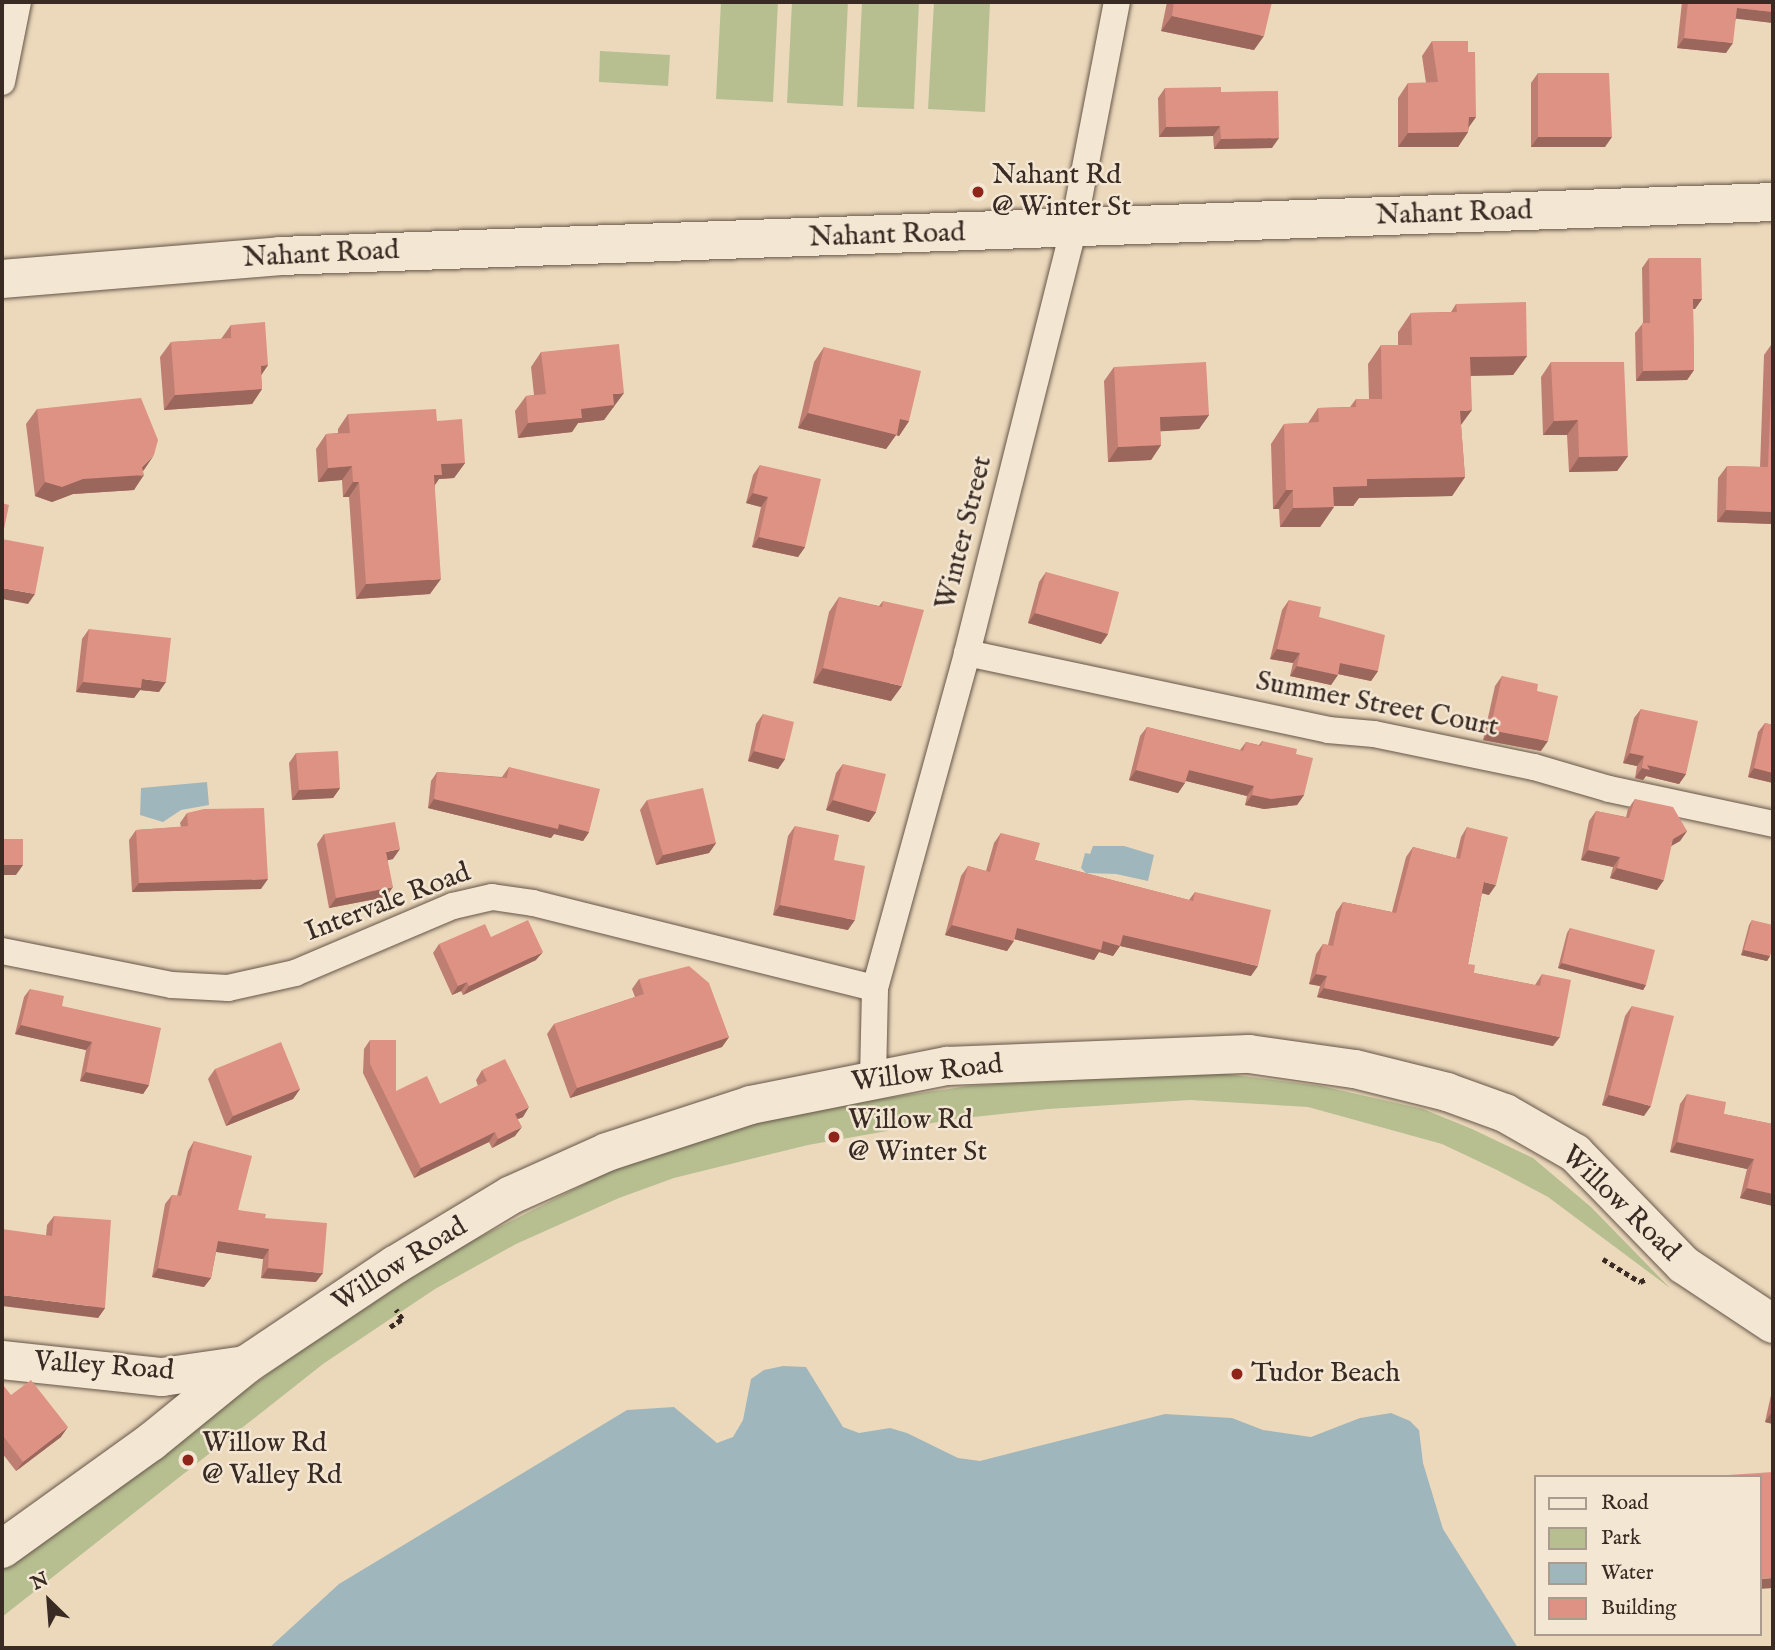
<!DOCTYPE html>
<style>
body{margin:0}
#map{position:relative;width:1775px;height:1650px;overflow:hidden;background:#ecd9bc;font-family:"IM FELL English",serif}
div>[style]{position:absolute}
.green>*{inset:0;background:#b7bf91}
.water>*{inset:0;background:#9fb7bc}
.path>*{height:4.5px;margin-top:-2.25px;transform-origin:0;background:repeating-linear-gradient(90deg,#392a23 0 5px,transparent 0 8.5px)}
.roads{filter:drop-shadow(0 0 2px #665649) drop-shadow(0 0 2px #665649)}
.street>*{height:26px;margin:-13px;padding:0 13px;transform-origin:13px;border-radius:13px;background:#f3e6d3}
.secondary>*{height:38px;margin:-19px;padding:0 19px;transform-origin:19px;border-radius:19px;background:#f3e6d3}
.wall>*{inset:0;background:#bf7e72}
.shaded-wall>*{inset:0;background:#9b665c}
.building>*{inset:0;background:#de9284}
.dots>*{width:19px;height:19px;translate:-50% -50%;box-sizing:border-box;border:4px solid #f3e6d3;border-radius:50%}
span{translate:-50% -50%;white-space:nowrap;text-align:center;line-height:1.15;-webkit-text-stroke:5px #f3e6d3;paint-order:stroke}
.poi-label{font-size:28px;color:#392a23}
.left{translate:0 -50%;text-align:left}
.street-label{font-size:28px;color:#392a23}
.frame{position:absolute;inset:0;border:4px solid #392a23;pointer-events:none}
.legend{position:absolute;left:1534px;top:1475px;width:228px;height:161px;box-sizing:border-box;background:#f3e6d3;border:2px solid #a99b8d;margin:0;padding:9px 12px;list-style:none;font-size:21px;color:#392a23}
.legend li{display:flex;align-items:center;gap:14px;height:35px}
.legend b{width:35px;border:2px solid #a99b8d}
.north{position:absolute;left:14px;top:1566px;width:70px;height:70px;-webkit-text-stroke:5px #f3e6d3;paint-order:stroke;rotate:335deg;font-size:19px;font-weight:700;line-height:28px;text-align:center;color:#392a23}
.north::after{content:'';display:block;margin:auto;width:24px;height:32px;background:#392a23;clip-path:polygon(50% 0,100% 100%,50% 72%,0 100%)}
</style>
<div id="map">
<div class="green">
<i style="clip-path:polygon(721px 2px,778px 2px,773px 102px,716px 99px)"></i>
<i style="clip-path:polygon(792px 2px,848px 2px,843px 106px,787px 103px)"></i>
<i style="clip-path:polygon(862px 2px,919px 2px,914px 109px,857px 107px)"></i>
<i style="clip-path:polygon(934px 2px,990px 2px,985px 112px,928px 109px)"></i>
<i style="clip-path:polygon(600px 51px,670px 55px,668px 86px,599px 82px)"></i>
<i style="clip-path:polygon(1202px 1071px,1321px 1086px,1423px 1109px,1472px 1129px,1533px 1158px,1591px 1207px,1670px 1288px,1548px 1197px,1497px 1170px,1442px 1144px,1308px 1107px,1190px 1100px,1048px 1109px,955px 1119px,808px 1145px,674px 1178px,619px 1198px,516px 1244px,435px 1289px,323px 1364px,2px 1617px,2px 1569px,141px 1466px,312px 1342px,454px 1250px,614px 1169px,727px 1130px,825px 1107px,969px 1086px)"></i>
</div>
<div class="water">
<i style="clip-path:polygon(207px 782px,209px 805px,181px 810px,163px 822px,140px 815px,141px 788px)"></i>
<i style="clip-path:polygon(1093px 846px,1124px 846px,1154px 855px,1148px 881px,1116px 874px,1086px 873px,1081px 868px,1085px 853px,1090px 854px)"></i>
<i style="clip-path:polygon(783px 1366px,806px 1367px,843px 1427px,859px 1433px,890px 1428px,907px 1433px,958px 1458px,980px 1461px,1165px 1414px,1232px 1418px,1263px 1430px,1311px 1437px,1360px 1418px,1391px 1413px,1410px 1421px,1419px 1430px,1423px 1463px,1443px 1529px,1518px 1648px,269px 1648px,339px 1584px,627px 1410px,674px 1407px,717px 1443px,733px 1437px,743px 1420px,751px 1379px,764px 1370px)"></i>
</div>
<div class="path">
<i style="left:1603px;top:1259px;width:44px;rotate:31.9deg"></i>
<i style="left:1640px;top:1282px;width:7px;rotate:-27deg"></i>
<i style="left:390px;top:1327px;width:14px;rotate:-34deg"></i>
<i style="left:402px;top:1319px;width:11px;rotate:-124deg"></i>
</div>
<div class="roads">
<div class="street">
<i style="left:2px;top:82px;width:82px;rotate:-78.7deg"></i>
<i style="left:967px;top:653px;width:369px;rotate:12deg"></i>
<i style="left:1328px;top:730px;width:46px;rotate:5deg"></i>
<i style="left:1374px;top:734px;width:163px;rotate:11.7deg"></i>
<i style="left:1534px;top:767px;width:78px;rotate:16.3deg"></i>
<i style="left:1609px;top:789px;width:168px;rotate:12deg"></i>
<i style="left:2px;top:951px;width:173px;rotate:11.3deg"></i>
<i style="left:172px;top:985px;width:56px;rotate:3.1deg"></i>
<i style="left:228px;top:988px;width:69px;rotate:-12.6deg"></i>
<i style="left:295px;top:973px;width:172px;rotate:-23deg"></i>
<i style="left:453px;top:906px;width:40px;rotate:-13deg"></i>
<i style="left:492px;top:897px;width:41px;rotate:8.3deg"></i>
<i style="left:533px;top:903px;width:352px;rotate:14deg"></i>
<i style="left:873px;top:1078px;width:90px;rotate:-88.7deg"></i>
<i style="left:875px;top:988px;width:347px;rotate:-74.6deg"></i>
<i style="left:967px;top:653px;width:436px;rotate:-75.9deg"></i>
<i style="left:1073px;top:230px;width:232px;rotate:-79.1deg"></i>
</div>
<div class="secondary">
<i style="left:2px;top:279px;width:279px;rotate:-4.7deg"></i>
<i style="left:280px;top:256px;width:1494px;rotate:-2.07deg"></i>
<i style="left:2px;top:1360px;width:161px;rotate:6.1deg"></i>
<i style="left:162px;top:1377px;width:84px;rotate:-8.2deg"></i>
<i style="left:2px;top:1549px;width:183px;rotate:-35.7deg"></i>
<i style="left:151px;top:1442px;width:124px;rotate:-39.1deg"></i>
<i style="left:247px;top:1364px;width:178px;rotate:-33.8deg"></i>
<i style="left:395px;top:1265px;width:135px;rotate:-31.1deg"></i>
<i style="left:511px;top:1195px;width:105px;rotate:-24.1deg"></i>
<i style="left:607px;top:1152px;width:151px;rotate:-18.1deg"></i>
<i style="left:751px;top:1105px;width:200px;rotate:-11.3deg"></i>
<i style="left:947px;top:1066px;width:302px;rotate:-2.3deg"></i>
<i style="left:1249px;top:1054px;width:107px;rotate:8.1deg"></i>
<i style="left:1355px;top:1069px;width:95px;rotate:14deg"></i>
<i style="left:1447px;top:1092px;width:62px;rotate:19.9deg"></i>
<i style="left:1505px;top:1113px;width:81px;rotate:29.7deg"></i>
<i style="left:1575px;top:1153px;width:156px;rotate:45.8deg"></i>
<i style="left:1684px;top:1265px;width:107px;rotate:33.5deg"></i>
</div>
</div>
<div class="wall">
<i style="clip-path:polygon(1167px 2px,1272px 2px,1254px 50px,1161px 31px)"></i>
<i style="clip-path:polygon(1682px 2px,1773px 2px,1773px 23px,1736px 18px,1726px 53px,1677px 48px)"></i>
<i style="clip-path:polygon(1432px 41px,1468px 52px,1476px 117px,1469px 127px,1468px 132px,1458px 147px,1398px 147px,1398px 98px,1408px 83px,1426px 83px,1422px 56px)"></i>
<i style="clip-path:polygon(1538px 73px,1605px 147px,1531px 147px,1531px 83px)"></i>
<i style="clip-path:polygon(1165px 88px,1221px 92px,1272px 148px,1214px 149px,1213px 136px,1159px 137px,1158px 98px)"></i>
<i style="clip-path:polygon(1649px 258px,1702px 299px,1695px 309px,1693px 309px,1694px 370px,1687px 380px,1636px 381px,1635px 333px,1643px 323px,1642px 268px)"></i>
<i style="clip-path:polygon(1456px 304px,1527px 356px,1513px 375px,1471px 376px,1461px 425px,1465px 477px,1452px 496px,1359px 498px,1353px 506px,1334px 506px,1320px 527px,1280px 527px,1279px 509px,1273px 509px,1271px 444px,1284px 424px,1308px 423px,1318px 408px,1350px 407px,1356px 399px,1369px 399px,1368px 364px,1381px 345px,1398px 345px,1398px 332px,1411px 313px,1451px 312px)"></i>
<i style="clip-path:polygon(231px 325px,268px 365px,261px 375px,262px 389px,252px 404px,164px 410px,160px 357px,171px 342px,221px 339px)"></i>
<i style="clip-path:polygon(1773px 342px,1773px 524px,1717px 522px,1718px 478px,1727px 466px,1760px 467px,1764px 355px)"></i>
<i style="clip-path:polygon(824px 347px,909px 421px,899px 436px,896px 435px,886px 449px,798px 428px,814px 362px)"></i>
<i style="clip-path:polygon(541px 352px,614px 408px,612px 408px,604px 420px,578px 423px,572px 432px,518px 438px,515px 411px,526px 396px,534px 395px,531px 367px)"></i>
<i style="clip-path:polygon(1551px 362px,1628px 456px,1617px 471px,1569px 472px,1567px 435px,1543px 435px,1541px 377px)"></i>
<i style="clip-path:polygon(1114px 367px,1209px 415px,1199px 429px,1160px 431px,1161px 445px,1151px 460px,1108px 462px,1104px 381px)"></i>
<i style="clip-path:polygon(37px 409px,143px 471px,134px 490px,73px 494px,52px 502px,35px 496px,26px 424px)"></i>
<i style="clip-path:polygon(348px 414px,437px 421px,465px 463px,454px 478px,439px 479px,435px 485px,430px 594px,356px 599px,349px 497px,343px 497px,342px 480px,318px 482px,316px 449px,326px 434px,338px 433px,338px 429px)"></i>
<i style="clip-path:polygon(760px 465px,805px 547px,798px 557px,752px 547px,761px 507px,746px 503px,753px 475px)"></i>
<i style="clip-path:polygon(1046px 572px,1108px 634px,1101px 644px,1028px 623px,1039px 582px)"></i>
<i style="clip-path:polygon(839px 597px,879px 606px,883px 601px,891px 701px,813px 683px,829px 612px)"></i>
<i style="clip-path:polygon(1289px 600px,1319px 617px,1378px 671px,1371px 681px,1338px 674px,1331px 685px,1290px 676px,1293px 663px,1270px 659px,1282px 610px)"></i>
<i style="clip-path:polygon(89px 629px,159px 692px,140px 690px,134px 698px,76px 692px,82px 639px)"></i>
<i style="clip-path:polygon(1502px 676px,1537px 691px,1541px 751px,1483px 740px,1495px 686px)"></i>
<i style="clip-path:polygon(1641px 709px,1686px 774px,1679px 784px,1646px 776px,1643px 780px,1635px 778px,1637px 766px,1623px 763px,1634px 718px)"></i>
<i style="clip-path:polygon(763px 714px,785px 759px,778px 769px,748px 761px,756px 724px)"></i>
<i style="clip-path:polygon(1765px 723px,1773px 725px,1773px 783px,1748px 777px,1758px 732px)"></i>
<i style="clip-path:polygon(1147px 727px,1240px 750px,1246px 742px,1259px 745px,1262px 741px,1296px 754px,1304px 795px,1297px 805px,1264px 809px,1245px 805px,1247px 796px,1186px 781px,1178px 793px,1129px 780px,1140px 736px)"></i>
<i style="clip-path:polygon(296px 753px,340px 788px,333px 798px,292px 800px,289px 763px)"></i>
<i style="clip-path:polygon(843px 764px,876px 812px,869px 822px,826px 810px,836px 773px)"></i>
<i style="clip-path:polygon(509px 767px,589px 832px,583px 841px,554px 834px,551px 838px,428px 808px,431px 781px,437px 772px,502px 777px)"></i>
<i style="clip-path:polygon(1635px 799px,1687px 831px,1680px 841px,1671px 846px,1657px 890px,1610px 878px,1613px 867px,1581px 860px,1589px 821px,1596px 811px,1626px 817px,1628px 809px)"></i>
<i style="clip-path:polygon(647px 800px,716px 843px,709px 853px,656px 865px,640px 810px)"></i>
<i style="clip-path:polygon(187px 813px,261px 889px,132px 892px,129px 840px,136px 830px,181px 827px,180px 823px)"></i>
<i style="clip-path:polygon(795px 826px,834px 860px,848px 930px,773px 915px,788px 836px)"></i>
<i style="clip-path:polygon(1467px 827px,1489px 895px,1482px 893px,1468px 964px,1474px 973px,1535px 985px,1542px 974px,1553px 1046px,1317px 997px,1320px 986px,1309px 984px,1316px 954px,1323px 944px,1328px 945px,1336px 912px,1343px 902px,1392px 912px,1406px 857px,1413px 847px,1456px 858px,1461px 837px)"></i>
<i style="clip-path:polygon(1001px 833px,1035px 860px,1189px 900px,1195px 892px,1251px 976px,1120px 946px,1113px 956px,1099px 952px,1094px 960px,1014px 939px,1007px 951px,945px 935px,961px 876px,968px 866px,986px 871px,994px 843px)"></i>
<i style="clip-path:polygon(324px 834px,393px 859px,388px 860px,386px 897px,329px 908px,317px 844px)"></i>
<i style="clip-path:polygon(1752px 920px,1770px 956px,1767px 961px,1741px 955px,1749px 925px)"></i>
<i style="clip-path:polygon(1570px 928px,1646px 985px,1643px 990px,1558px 968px,1567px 933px)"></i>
<i style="clip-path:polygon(491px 937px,536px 960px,463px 995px,461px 991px,452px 995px,433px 953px,439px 944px)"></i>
<i style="clip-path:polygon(639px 979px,729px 1037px,722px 1047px,570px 1098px,547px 1034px,554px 1024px,635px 997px,632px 989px)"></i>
<i style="clip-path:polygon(30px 989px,149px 1085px,143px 1094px,80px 1081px,86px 1050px,15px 1034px,24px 997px)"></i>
<i style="clip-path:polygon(1632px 1006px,1644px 1116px,1602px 1105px,1625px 1016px)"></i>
<i style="clip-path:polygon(370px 1040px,396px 1091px,440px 1104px,478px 1086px,476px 1080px,482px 1070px,523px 1117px,518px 1119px,515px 1136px,492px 1148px,489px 1142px,414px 1178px,363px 1073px,364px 1049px)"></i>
<i style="clip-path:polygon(215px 1069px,300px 1089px,293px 1099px,226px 1126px,208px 1079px)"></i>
<i style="clip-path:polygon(1687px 1094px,1724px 1114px,1772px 1124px,1773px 1121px,1773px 1206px,1740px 1198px,1747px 1169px,1670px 1152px,1680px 1104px)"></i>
<i style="clip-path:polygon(194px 1141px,238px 1210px,265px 1218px,316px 1282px,261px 1278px,263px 1259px,216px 1252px,211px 1278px,204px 1287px,152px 1277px,165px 1204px,172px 1195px,177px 1196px,188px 1151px)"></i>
<i style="clip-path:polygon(54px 1216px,105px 1308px,98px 1318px,46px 1236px,47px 1225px)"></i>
<i style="clip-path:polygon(1773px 1386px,1773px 1424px,1765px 1422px)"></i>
<i style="clip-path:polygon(2px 1388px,61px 1437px,16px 1471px,2px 1453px)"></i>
</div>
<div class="shaded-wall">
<i style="clip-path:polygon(1737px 8px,1773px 12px,1773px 23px,1730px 18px)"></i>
<i style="clip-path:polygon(1172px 16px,1264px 36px,1254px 50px,1161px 31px)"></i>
<i style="clip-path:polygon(1684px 38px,1733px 43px,1726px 53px,1677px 48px)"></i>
<i style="clip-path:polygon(1469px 117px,1476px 117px,1465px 132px)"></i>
<i style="clip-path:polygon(1220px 126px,1213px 136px,1159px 137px,1166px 127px)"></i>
<i style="clip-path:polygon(1468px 132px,1458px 147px,1398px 147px,1408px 133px)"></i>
<i style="clip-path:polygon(1538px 137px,1612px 137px,1605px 147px,1531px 147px)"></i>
<i style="clip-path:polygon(1279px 138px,1272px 148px,1214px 149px,1221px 139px)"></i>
<i style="clip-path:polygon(1693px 299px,1702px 299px,1695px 309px,1686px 309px)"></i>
<i style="clip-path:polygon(1527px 356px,1513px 375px,1457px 376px,1470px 357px)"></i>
<i style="clip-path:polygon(268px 365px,258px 380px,261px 366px)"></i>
<i style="clip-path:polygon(1694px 370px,1687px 380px,1636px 381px,1643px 371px)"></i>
<i style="clip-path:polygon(262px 389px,252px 404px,164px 410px,175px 395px)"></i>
<i style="clip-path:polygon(624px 393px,604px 420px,578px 423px,572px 432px,518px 438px,528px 423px,581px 409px,613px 394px)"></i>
<i style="clip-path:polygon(1472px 410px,1458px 429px,1460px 411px)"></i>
<i style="clip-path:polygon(808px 413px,900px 419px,909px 421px,899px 436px,896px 435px,886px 449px,798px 428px)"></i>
<i style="clip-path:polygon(1209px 415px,1199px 429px,1150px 432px,1160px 417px)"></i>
<i style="clip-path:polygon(1578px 420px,1567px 435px,1543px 435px,1554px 421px)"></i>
<i style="clip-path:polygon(1161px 445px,1151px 460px,1108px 462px,1118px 447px)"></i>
<i style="clip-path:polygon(154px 455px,144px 470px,138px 476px,144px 475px,134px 490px,73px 494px,52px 502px,35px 496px,45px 482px,142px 467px)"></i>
<i style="clip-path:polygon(1628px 456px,1617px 471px,1569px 472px,1579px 457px)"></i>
<i style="clip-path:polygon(465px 463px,454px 478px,439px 479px,431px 490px,424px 490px,441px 464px)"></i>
<i style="clip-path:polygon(352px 466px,342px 480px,318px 482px,328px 468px)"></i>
<i style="clip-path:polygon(1465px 477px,1452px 496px,1359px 498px,1353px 506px,1320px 506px,1333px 487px,1367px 479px)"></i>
<i style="clip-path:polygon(353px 482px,359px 482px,349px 497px,343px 497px)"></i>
<i style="clip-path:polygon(1286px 490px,1293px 490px,1279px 509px,1273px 509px)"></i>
<i style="clip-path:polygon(753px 493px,768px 497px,761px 507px,746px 503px)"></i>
<i style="clip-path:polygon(1334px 507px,1320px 527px,1280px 527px,1293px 508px)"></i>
<i style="clip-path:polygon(1726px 510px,1773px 512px,1773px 524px,1717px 522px)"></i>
<i style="clip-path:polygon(759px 537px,805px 547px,798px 557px,752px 547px)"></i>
<i style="clip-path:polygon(441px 579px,430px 594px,356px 599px,366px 584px)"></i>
<i style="clip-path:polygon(2px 588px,35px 594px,28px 604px,2px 599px)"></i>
<i style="clip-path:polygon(1035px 613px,1108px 634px,1101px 644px,1028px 623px)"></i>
<i style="clip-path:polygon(1277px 649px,1300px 653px,1293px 663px,1270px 659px)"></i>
<i style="clip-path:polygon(1340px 663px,1378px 671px,1371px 681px,1333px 673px)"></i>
<i style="clip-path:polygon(1297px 666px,1338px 675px,1331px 685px,1290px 676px)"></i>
<i style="clip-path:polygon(823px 668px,902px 686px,891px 701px,813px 683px)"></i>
<i style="clip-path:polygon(142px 679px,166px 682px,159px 692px,140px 690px,134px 698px,76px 692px,83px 682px)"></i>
<i style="clip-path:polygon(1490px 730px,1548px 741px,1541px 751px,1483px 740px)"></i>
<i style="clip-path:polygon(754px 751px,785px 759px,778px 769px,748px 761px)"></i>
<i style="clip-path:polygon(1630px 753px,1644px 756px,1637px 766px,1623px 763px)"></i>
<i style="clip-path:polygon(1647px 765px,1686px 774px,1679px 784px,1646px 776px,1643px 780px,1635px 778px,1642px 768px)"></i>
<i style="clip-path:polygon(1754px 768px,1773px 773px,1773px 783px,1748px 777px)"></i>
<i style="clip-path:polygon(1136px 770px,1185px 783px,1178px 793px,1129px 780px)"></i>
<i style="clip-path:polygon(1189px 770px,1254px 786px,1247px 796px,1182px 780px)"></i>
<i style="clip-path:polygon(340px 788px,333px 798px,292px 800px,299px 790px)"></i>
<i style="clip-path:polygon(1252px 795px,1304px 795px,1297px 805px,1264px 809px,1245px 805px)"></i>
<i style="clip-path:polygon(434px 799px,559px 824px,589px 832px,583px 841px,554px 834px,551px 838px,428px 808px)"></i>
<i style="clip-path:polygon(833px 800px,876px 812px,869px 822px,826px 810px)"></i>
<i style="clip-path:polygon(1687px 831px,1680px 841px,1666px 849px,1673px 839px)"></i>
<i style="clip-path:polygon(716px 843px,709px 853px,656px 865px,663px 855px)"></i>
<i style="clip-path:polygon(400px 849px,393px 859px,379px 862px,386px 852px)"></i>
<i style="clip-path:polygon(1588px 850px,1620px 857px,1613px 867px,1581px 860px)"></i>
<i style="clip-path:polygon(2px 865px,23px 865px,16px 875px,2px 875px)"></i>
<i style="clip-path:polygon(1617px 868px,1664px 880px,1657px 890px,1610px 878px)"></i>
<i style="clip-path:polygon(268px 879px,261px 889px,132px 892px,139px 883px)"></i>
<i style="clip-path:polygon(1484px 882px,1496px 885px,1489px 895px,1477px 892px)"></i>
<i style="clip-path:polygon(393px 887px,386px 897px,329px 908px,336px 898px)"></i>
<i style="clip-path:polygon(780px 905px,855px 920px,848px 930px,773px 915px)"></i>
<i style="clip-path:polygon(952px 925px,1014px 941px,1007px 951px,945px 935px)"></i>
<i style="clip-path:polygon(1017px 928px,1103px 941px,1120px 946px,1113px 956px,1099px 952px,1094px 960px,1010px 938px)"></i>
<i style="clip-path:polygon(1123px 935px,1258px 966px,1251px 976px,1116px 945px)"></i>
<i style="clip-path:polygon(1744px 950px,1770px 956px,1767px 961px,1741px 955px)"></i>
<i style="clip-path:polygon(543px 952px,536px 960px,463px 995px,469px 986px)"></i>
<i style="clip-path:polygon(1562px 963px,1646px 985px,1643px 990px,1558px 968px)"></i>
<i style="clip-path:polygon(1316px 974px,1327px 976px,1320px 986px,1309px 984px)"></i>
<i style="clip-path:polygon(467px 982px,461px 991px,452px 995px,458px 986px)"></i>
<i style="clip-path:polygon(1324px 988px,1560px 1037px,1553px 1046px,1317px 997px)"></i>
<i style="clip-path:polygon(21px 1025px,92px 1042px,86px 1050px,15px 1034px)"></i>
<i style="clip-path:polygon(729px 1037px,722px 1047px,570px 1098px,577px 1088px)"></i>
<i style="clip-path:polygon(86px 1072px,149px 1085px,143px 1094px,80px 1081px)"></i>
<i style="clip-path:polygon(300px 1089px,293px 1099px,226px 1126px,233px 1116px)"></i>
<i style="clip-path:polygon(1609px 1095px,1651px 1106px,1644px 1116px,1602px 1105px)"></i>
<i style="clip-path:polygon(529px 1107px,523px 1117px,508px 1123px,515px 1114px)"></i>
<i style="clip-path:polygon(522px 1127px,515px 1136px,492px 1148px,498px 1139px)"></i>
<i style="clip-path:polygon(495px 1132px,489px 1142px,414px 1178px,421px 1168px)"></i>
<i style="clip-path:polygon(1677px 1142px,1754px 1159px,1747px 1169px,1670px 1152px)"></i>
<i style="clip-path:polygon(1747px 1188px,1773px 1194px,1773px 1206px,1740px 1198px)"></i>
<i style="clip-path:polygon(218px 1241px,269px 1249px,263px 1259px,211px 1251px)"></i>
<i style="clip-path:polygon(158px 1268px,211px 1278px,204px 1287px,152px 1277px)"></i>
<i style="clip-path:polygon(268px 1268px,323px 1273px,316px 1282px,261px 1278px)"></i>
<i style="clip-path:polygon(2px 1295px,105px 1308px,98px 1318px,2px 1306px)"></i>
<i style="clip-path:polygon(1772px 1412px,1773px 1413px,1773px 1424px,1765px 1422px)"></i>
<i style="clip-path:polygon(68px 1427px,61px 1437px,16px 1471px,23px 1462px)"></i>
<i style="clip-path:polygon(1773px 1578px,1773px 1588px,1759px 1589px,1759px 1579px)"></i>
</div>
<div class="building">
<i style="clip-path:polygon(1174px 2px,1272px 2px,1264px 36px,1172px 16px)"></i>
<i style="clip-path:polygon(1688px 2px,1773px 2px,1773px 12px,1737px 8px,1733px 43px,1684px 38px)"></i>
<i style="clip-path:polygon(1432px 41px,1468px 41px,1468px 52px,1475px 52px,1476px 117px,1469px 117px,1468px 132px,1408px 133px,1408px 83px,1438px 82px)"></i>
<i style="clip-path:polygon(1538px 73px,1609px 73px,1612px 137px,1538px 137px)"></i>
<i style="clip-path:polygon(1221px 87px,1221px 92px,1278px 91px,1279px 138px,1221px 139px,1220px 126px,1166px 127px,1165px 88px)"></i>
<i style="clip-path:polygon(1649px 258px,1701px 258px,1702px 299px,1693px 299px,1694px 370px,1643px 371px,1642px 323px,1650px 323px)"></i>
<i style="clip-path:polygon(1526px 302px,1527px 356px,1470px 357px,1472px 410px,1460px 411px,1465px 477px,1367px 479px,1367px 486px,1333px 487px,1334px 507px,1293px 508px,1293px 490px,1286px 490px,1284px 424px,1319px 422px,1318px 408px,1356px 407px,1356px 399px,1382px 399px,1381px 345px,1412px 345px,1411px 313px,1457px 312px,1456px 304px)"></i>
<i style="clip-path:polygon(265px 322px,268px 365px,261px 366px,262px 389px,175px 395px,171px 342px,231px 338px,231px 325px)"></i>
<i style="clip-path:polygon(1773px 342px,1773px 512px,1726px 510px,1727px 466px,1768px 467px)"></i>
<i style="clip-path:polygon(619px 344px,624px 393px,613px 394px,614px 405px,581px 409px,582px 418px,528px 423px,526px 396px,546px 394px,541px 352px)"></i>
<i style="clip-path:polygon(824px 347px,921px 371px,909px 421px,900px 419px,897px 435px,808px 413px)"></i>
<i style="clip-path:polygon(1206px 362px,1209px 415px,1160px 417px,1161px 445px,1118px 447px,1114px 367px)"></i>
<i style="clip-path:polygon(1551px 362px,1624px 362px,1628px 456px,1579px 457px,1578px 420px,1554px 421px)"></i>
<i style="clip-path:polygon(141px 398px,158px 440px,154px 455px,142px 467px,144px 475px,83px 479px,62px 487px,45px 482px,37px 409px)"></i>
<i style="clip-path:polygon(436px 409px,437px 421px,462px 419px,465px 463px,441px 464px,442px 475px,434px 475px,441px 579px,366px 584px,359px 482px,353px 482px,352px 466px,328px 468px,326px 434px,350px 433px,348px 414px)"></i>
<i style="clip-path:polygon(760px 465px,821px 479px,805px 547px,759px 537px,768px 497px,753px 493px)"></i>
<i style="clip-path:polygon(2px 503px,9px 505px,2px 539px,44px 547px,35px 594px,2px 588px)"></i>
<i style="clip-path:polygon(1046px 572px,1119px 592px,1108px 634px,1035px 613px)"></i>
<i style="clip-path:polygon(839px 597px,882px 607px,883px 601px,924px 610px,902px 686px,823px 668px)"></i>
<i style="clip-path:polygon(1289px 600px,1321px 607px,1319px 617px,1385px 635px,1378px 671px,1340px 663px,1338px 675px,1297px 666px,1300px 653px,1277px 649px)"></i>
<i style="clip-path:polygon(89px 629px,171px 638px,166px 682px,142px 679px,141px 688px,83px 682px)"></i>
<i style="clip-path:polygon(1502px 676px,1538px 684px,1537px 691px,1558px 696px,1548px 741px,1490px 730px)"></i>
<i style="clip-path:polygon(1641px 709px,1698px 721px,1686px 774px,1647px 765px,1650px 770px,1642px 768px,1644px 756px,1630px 753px)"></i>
<i style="clip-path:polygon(763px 714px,794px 722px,785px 759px,754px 751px)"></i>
<i style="clip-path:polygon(1765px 723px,1773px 725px,1773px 773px,1754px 768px)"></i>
<i style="clip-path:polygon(1147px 727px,1243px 751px,1246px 742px,1261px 746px,1262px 741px,1297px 749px,1296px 754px,1313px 758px,1304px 795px,1271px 799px,1252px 795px,1254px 786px,1189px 770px,1185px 783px,1136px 770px)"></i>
<i style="clip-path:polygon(338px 751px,340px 788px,299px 790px,296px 753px)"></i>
<i style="clip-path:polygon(843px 764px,886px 774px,876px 812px,833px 800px)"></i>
<i style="clip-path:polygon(509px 767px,600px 789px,589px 832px,559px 824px,558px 829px,434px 799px,437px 772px,507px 778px)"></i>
<i style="clip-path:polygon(703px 788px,716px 843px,663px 855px,647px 800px)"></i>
<i style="clip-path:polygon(1635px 799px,1673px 807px,1687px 831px,1673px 839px,1664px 880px,1617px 868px,1620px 857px,1588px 850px,1596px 811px,1629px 818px)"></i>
<i style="clip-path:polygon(264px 808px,268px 879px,139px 883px,136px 830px,188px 826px,187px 813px,204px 809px)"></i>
<i style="clip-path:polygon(395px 822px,400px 849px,386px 852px,393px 887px,336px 898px,324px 834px)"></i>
<i style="clip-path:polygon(795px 826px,839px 835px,834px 860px,865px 866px,855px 920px,780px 905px)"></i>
<i style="clip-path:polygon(1467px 827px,1508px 837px,1496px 885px,1484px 882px,1468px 964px,1475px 965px,1474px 973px,1540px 986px,1542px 974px,1571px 980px,1560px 1037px,1324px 988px,1327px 976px,1316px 974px,1323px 944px,1333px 946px,1343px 902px,1396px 913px,1413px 847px,1460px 859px)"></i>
<i style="clip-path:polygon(1001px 833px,1040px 843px,1035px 860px,1193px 901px,1195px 892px,1271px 910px,1258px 966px,1123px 935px,1120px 946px,1103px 941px,1101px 950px,1017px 928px,1014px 941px,952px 925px,968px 866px,990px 872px)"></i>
<i style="clip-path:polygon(2px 839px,23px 839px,23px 865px,2px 865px)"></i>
<i style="clip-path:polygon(528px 920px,543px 952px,469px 986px,467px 982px,458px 986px,439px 944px,485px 924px,491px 937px)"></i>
<i style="clip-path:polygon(1752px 920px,1773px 925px,1773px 946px,1770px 956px,1744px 950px)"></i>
<i style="clip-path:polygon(1570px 928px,1655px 950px,1646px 985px,1562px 963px)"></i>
<i style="clip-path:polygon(689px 966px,709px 983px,729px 1037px,577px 1088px,554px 1024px,644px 994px,639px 979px)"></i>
<i style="clip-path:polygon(30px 989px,64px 996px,62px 1006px,161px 1028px,149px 1085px,86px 1072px,92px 1042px,21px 1025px)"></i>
<i style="clip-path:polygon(1632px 1006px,1674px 1016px,1651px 1106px,1609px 1095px)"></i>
<i style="clip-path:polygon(370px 1040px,396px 1040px,396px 1091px,427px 1076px,440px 1104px,487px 1081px,482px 1070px,505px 1059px,529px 1107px,515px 1114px,522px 1127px,498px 1139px,495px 1132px,421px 1168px,370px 1064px)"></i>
<i style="clip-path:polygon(281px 1042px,300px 1089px,233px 1116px,215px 1069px)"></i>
<i style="clip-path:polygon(1687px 1094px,1726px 1102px,1724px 1114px,1773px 1124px,1773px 1194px,1747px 1188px,1754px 1159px,1677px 1142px)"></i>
<i style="clip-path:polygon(194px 1141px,252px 1156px,238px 1210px,266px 1214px,265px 1218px,327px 1223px,323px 1273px,268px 1268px,269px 1249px,218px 1241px,211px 1278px,158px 1268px,172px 1195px,181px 1196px)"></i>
<i style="clip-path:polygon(54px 1216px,111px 1220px,105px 1308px,2px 1295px,2px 1229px,52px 1236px)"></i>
<i style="clip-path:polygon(31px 1380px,68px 1427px,23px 1462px,4px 1437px,2px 1439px,2px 1388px,4px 1386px,11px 1395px)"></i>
<i style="clip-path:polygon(1773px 1472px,1773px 1578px,1759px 1579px,1759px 1477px,1713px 1476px)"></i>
</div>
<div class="dots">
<i style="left:978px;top:192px;background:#8f2418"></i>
<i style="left:834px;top:1137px;background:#8f2418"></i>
<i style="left:1237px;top:1374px;background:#8f2418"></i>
<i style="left:188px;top:1460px;background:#8f2418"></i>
</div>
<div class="poi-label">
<span class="left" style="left:992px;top:192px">Nahant Rd<br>@ Winter St</span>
<span class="left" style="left:848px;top:1137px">Willow Rd<br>@ Winter St</span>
<span class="left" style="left:1251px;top:1374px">Tudor Beach</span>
<span class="left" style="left:202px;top:1460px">Willow Rd<br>@ Valley Rd</span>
</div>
<div class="street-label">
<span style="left:1454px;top:214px;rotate:-2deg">Nahant Road</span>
<span style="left:887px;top:236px;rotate:-2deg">Nahant Road</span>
<span style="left:321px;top:255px;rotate:-3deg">Nahant Road</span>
<span style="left:965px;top:533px;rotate:-76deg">Winter Street</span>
<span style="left:1377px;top:705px;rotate:11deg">Summer Street Court</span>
<span style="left:388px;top:903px;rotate:-21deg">Intervale Road</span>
<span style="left:927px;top:1074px;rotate:-7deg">Willow Road</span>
<span style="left:1620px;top:1204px;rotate:44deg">Willow Road</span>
<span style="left:400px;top:1265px;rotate:-32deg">Willow Road</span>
<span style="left:104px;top:1367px;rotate:4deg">Valley Road</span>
</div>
<div class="frame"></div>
<ul class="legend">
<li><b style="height:9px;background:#f3e6d3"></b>Road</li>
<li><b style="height:19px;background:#b7bf91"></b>Park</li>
<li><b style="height:19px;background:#9fb7bc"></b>Water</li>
<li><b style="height:19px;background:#de9284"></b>Building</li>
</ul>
<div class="north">N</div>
</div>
